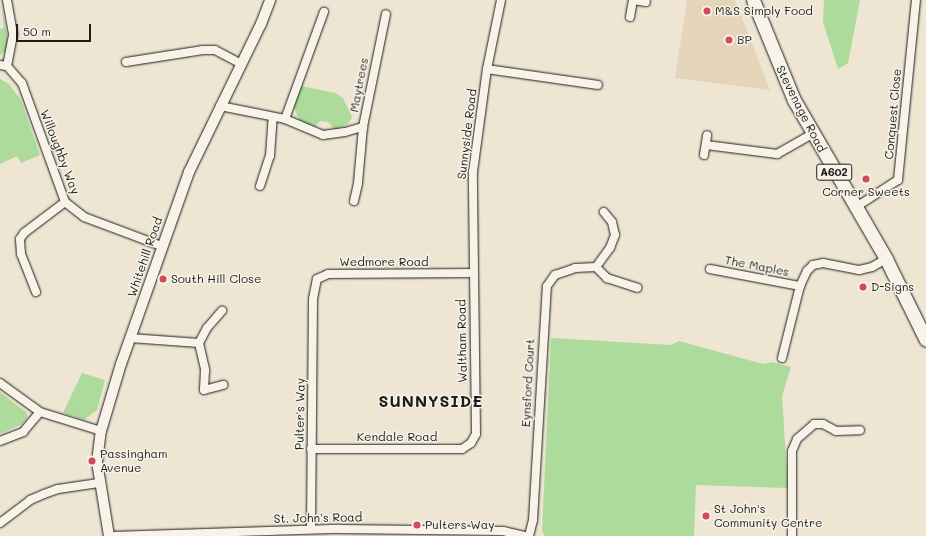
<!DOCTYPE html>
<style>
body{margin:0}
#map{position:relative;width:926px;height:536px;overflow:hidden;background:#eee5d3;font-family:Mali,sans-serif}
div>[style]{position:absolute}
.built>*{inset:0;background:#e4d5ba}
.green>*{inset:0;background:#acdb9b}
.roads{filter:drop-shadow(0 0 1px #1c1c1c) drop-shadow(0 0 1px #1c1c1c)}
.minor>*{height:8px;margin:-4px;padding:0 4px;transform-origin:4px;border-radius:4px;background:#f7f3e8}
.tertiary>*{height:10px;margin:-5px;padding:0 5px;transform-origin:5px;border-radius:5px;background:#f7f3e8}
.primary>*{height:13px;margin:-6.5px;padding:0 6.5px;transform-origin:6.5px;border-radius:6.5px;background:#f7f3e8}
.dots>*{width:11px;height:11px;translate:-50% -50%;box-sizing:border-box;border:2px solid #f7f3e8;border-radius:50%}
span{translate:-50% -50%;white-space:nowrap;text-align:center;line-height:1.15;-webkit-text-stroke:3px #f7f3e8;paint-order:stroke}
.shield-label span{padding:1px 3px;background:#f7f3e8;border:1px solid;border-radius:3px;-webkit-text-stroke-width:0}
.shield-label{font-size:11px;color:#1c1c1c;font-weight:700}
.poi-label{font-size:12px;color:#1c1c1c}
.left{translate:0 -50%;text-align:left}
.street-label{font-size:12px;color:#1c1c1c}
.district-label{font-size:16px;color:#1c1c1c;font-weight:700;letter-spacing:1px}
.scale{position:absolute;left:16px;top:24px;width:75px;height:18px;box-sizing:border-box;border:2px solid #1c1c1c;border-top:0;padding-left:5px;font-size:12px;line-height:14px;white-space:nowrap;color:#1c1c1c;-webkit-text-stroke:3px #f7f3e8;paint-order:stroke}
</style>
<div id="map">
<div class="built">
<i style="clip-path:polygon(687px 0,735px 0,770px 90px,675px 78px)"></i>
</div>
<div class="green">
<i style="clip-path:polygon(824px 0,860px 0,848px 63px,838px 69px,823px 22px)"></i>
<i style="clip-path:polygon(1px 3px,8px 42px,6px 50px,0 55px,0 29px,4px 28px)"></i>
<i style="clip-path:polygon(0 79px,9px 84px,21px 100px,40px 155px,21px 163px,17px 156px,0 164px)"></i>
<i style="clip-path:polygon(301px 86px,335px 93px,343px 98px,352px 117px,348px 124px,335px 130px,328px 122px,320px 121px,315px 127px,299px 121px,294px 106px)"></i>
<i style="clip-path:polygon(551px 338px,671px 345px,679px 341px,763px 364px,772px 362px,791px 367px,782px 396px,788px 488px,696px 485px,694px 536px,545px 536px,542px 531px)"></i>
<i style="clip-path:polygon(82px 373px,105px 380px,97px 410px,84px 420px,63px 413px)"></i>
<i style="clip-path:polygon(0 392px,27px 413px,27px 418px,22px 424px,0 434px)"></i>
</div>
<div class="roads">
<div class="minor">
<i style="left:633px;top:0;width:13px;rotate:9deg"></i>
<i style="left:630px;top:17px;width:17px;rotate:-80deg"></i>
<i style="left:126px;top:62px;width:78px;rotate:-8.9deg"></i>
<i style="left:203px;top:50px;width:12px"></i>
<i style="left:215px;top:50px;width:30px;rotate:28deg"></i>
<i style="left:0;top:65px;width:7px;rotate:8deg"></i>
<i style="left:7px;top:66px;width:23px;rotate:49deg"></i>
<i style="left:22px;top:83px;width:127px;rotate:70.1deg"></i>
<i style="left:65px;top:202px;width:24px;rotate:38deg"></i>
<i style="left:84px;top:217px;width:82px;rotate:20.6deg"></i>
<i style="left:7px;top:66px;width:33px;rotate:-79deg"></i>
<i style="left:13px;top:34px;width:35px;rotate:-100deg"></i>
<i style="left:487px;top:69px;width:112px;rotate:8.2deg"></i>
<i style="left:220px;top:106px;width:66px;rotate:11.3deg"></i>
<i style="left:285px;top:119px;width:41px;rotate:22.8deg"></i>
<i style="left:323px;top:135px;width:22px;rotate:-8deg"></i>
<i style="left:345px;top:132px;width:19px;rotate:-16deg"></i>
<i style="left:363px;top:127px;width:115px;rotate:-78.5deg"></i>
<i style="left:285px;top:119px;width:114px;rotate:-70deg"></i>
<i style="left:706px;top:145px;width:72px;rotate:7.2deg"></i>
<i style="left:777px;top:154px;width:40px;rotate:-29.7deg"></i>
<i style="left:704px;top:155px;width:20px;rotate:-81deg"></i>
<i style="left:260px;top:186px;width:32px;rotate:-72deg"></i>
<i style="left:270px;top:156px;width:39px;rotate:-86deg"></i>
<i style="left:354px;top:201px;width:18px;rotate:-77deg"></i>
<i style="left:358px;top:183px;width:56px;rotate:-84.9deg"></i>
<i style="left:856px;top:207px;width:50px;rotate:-32.7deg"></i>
<i style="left:898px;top:180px;width:181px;rotate:-84.3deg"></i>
<i style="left:596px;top:267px;width:24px;rotate:-54deg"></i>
<i style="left:610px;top:248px;width:14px;rotate:-69deg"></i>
<i style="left:615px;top:235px;width:13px;rotate:-103deg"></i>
<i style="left:612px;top:222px;width:13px;rotate:-129deg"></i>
<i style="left:710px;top:269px;width:92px;rotate:10.7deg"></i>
<i style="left:800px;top:286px;width:17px;rotate:-65deg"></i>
<i style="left:807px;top:271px;width:8px;rotate:-45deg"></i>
<i style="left:813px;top:265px;width:10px;rotate:-11deg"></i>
<i style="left:823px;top:263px;width:37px;rotate:11deg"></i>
<i style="left:859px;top:270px;width:13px;rotate:-13deg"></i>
<i style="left:872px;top:267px;width:16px;rotate:-30deg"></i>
<i style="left:36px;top:292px;width:41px;rotate:-111.5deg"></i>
<i style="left:21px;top:254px;width:15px;rotate:-94deg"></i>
<i style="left:20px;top:239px;width:7px;rotate:-56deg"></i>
<i style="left:24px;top:233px;width:51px;rotate:-37.1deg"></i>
<i style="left:130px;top:338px;width:69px;rotate:4.1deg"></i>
<i style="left:199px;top:343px;width:17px;rotate:-62deg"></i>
<i style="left:207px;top:328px;width:23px;rotate:-49deg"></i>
<i style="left:199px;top:343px;width:28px;rotate:77deg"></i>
<i style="left:205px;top:370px;width:20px;rotate:93deg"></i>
<i style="left:204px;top:390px;width:20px;rotate:-15deg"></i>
<i style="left:782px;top:358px;width:74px;rotate:-76deg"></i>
<i style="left:0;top:383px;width:49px;rotate:35.9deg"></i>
<i style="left:40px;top:412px;width:64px;rotate:17.3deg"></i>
<i style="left:0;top:441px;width:25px;rotate:-21deg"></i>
<i style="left:23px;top:432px;width:26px;rotate:-50deg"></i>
<i style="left:311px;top:449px;width:151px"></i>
<i style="left:462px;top:449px;width:11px;rotate:-34deg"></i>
<i style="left:471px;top:443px;width:10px;rotate:-61deg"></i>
<i style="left:476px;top:434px;width:262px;rotate:-90.7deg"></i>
<i style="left:473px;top:172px;width:104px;rotate:-82.3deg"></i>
<i style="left:487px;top:69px;width:70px;rotate:-78.5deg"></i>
<i style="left:0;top:523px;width:38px;rotate:-37deg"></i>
<i style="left:30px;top:500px;width:15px;rotate:-23deg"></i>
<i style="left:44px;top:494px;width:15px;rotate:-20deg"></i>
<i style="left:58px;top:489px;width:41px;rotate:-8.3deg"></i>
<i style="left:311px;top:529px;width:230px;rotate:-89.5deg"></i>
<i style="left:313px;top:299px;width:20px;rotate:-79deg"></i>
<i style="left:317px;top:279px;width:12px;rotate:-24deg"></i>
<i style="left:328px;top:274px;width:146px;rotate:-0.4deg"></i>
<i style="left:112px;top:536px;width:227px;rotate:-1.8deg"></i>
<i style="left:339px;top:529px;width:164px;rotate:0.7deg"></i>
<i style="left:503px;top:531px;width:22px;rotate:13deg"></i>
<i style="left:529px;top:536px;width:16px;rotate:-76deg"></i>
<i style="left:533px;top:520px;width:234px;rotate:-86.6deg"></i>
<i style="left:547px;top:286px;width:14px;rotate:-54deg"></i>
<i style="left:555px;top:275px;width:21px;rotate:-19deg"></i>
<i style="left:575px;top:268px;width:21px;rotate:-3deg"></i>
<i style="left:596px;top:267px;width:16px;rotate:45deg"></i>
<i style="left:607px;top:278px;width:32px;rotate:18deg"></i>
<i style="left:792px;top:536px;width:85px;rotate:-90deg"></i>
<i style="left:792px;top:451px;width:13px;rotate:-67deg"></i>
<i style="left:797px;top:439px;width:23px;rotate:-41deg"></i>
<i style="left:814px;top:424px;width:9px"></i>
<i style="left:823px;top:424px;width:15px;rotate:28deg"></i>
<i style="left:836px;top:431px;width:24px;rotate:-2deg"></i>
</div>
<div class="tertiary">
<i style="left:109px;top:536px;width:75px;rotate:-99.2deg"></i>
<i style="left:97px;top:462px;width:31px;rotate:-83deg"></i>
<i style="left:101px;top:431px;width:70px;rotate:-73.4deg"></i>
<i style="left:121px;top:364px;width:204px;rotate:-70.5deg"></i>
<i style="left:189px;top:172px;width:165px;rotate:-64.1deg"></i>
<i style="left:261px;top:24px;width:26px;rotate:-69deg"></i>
</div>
<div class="primary">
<i style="left:753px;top:0;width:108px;rotate:67.7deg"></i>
<i style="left:794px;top:100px;width:184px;rotate:59.9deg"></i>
<i style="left:886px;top:259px;width:90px;rotate:63.7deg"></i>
</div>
</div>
<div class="dots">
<i style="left:707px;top:11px;background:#d1495b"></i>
<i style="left:729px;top:40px;background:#d1495b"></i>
<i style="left:866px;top:179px;background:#d1495b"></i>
<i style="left:163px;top:279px;background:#d1495b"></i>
<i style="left:863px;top:287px;background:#d1495b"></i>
<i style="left:92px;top:461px;background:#d1495b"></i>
<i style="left:706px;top:516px;background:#d1495b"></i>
<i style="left:417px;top:525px;background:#d1495b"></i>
</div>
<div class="shield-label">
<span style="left:834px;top:172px">A602</span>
</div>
<div class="poi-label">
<span class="left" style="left:715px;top:11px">M&amp;S Simply Food</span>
<span class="left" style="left:737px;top:40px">BP</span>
<span style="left:866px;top:192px">Corner Sweets</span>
<span class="left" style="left:171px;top:279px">South Hill Close</span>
<span class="left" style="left:871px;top:287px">D-Signs</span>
<span class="left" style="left:100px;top:461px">Passingham<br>Avenue</span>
<span class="left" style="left:714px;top:516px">St John's<br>Community Centre</span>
<span class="left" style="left:425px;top:525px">Pulters Way</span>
</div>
<div class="street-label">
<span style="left:359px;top:85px;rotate:-79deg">Maytrees</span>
<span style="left:801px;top:109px;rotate:63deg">Stevenage Road</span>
<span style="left:893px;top:114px;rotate:-85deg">Conquest Close</span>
<span style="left:467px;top:134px;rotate:-83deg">Sunnyside Road</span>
<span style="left:60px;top:152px;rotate:69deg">Willoughby Way</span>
<span style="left:145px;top:257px;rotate:-71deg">Whitehill Road</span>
<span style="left:384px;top:262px">Wedmore Road</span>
<span style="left:757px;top:266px;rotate:11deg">The Maples</span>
<span style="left:462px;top:341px;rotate:-91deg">Waltham Road</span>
<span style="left:528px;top:383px;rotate:-87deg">Eynsford Court</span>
<span style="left:300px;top:414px;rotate:-89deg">Pulter's Way</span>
<span style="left:397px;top:437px">Kendale Road</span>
<span style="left:318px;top:518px;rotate:-1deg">St. John's Road</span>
</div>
<div class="district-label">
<span style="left:431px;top:401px">SUNNYSIDE</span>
</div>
<div class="scale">50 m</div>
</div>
